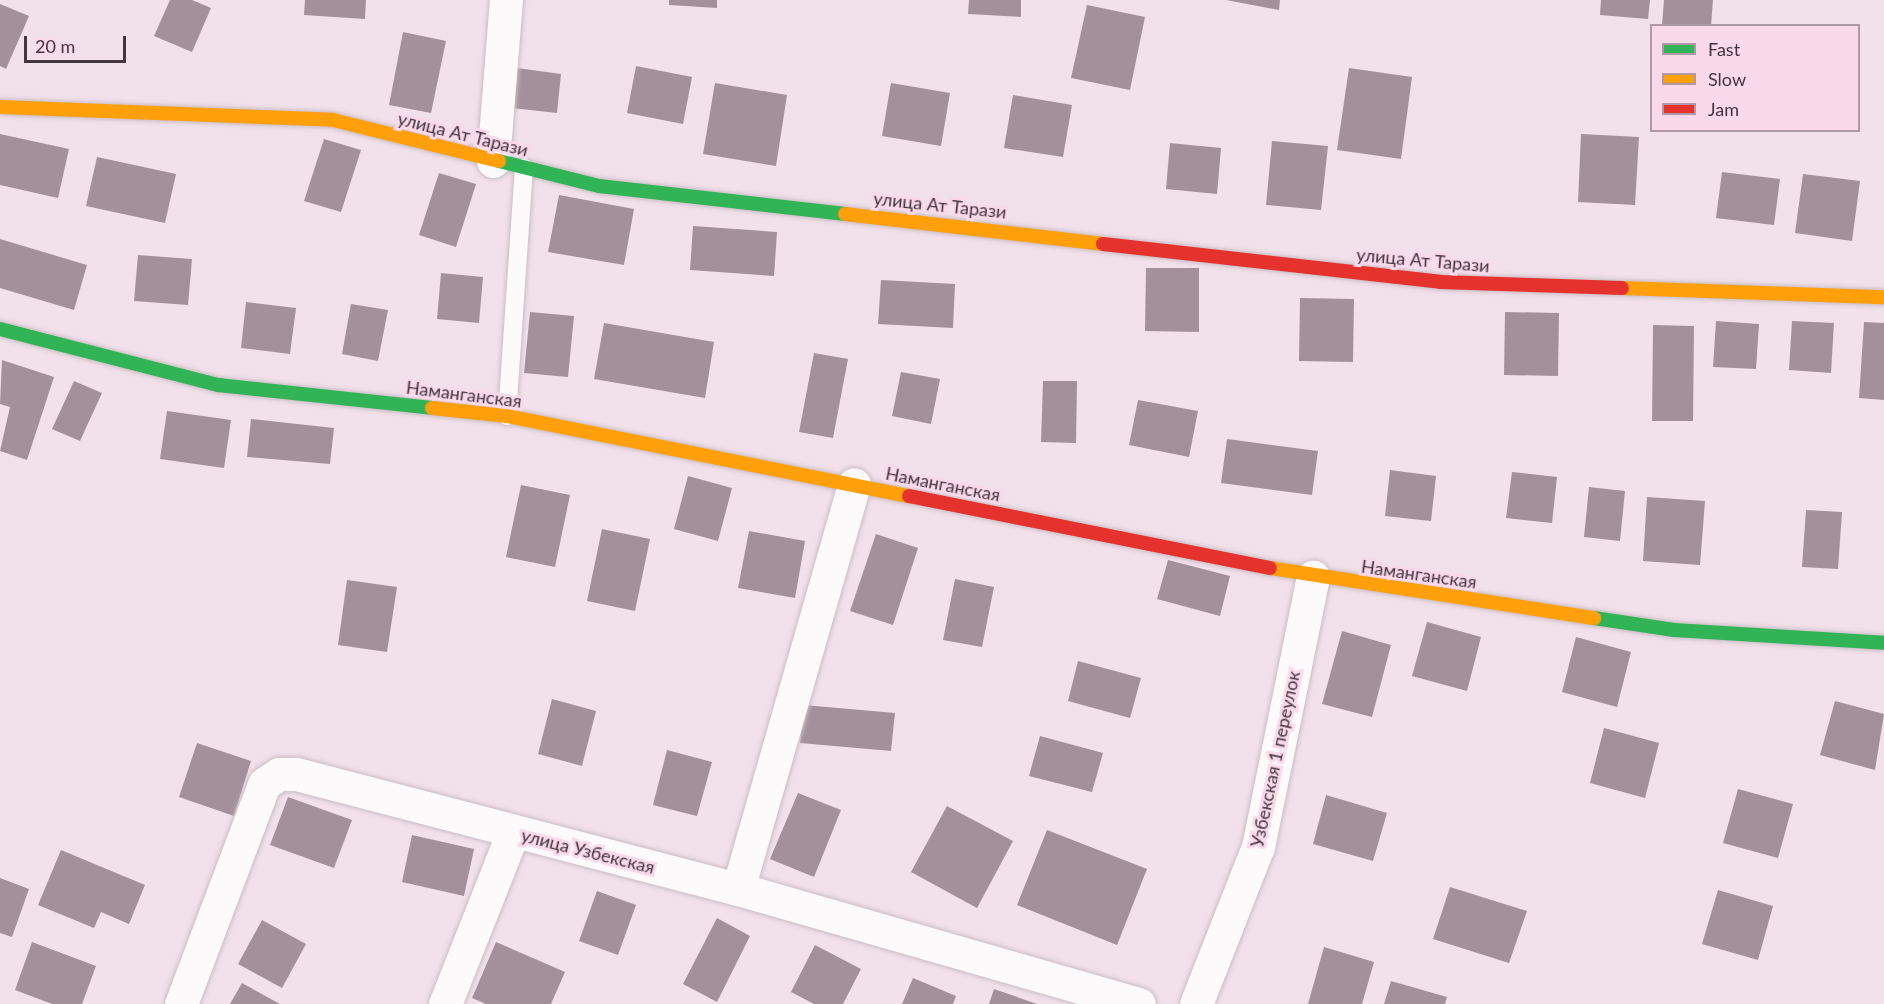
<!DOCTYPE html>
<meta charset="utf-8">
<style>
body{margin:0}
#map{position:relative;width:1884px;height:1004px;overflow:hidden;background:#f2e1ea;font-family:Lato,sans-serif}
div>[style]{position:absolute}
.building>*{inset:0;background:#a3909b}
.roads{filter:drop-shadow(0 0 2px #cabdc4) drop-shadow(0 0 2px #cabdc4)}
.lane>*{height:18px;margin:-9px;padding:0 9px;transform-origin:9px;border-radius:9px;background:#fdfafc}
.street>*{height:33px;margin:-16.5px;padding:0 16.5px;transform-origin:16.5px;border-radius:16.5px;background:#fdfafc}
.fast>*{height:14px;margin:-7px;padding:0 7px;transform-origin:7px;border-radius:7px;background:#30b455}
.slow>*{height:14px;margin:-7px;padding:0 7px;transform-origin:7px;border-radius:7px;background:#ff9f0a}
.jam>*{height:14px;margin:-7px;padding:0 7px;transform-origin:7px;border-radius:7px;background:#e5322d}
span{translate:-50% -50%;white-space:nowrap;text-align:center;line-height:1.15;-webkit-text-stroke:6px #fad9ea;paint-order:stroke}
.street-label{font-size:18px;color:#43363d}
.legend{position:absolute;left:1650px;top:24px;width:210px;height:108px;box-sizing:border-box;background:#fad9ea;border:2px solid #b198a5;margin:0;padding:8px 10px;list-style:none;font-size:18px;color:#43363d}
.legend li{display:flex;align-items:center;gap:12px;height:30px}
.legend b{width:30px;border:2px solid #b198a5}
.scale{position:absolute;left:24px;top:36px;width:102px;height:27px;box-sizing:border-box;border:3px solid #43363d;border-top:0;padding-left:8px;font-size:18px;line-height:21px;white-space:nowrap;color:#43363d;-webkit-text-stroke:4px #fad9ea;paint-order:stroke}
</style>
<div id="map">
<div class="building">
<i style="clip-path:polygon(170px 0,192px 0,211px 8px,192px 52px,154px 36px)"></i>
<i style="clip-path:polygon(305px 0,366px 0,365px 19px,304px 15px)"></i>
<i style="clip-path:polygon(669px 0,717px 0,717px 8px,669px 5px)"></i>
<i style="clip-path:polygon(969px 0,1021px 0,1021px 17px,968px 14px)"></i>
<i style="clip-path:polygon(1226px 0,1280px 0,1279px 10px)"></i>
<i style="clip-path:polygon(1601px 0,1650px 0,1648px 19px,1600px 15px)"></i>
<i style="clip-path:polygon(1664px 0,1713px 0,1711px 26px,1662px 25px)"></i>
<i style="clip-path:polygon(0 4px,29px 16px,6px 69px,0 66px)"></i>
<i style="clip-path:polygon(1087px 5px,1145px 17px,1130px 90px,1071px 78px)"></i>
<i style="clip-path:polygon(403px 32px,446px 41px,431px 113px,389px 105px)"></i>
<i style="clip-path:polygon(636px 66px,692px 77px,683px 124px,627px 113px)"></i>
<i style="clip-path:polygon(517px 68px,561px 74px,557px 113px,512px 108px)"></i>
<i style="clip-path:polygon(1349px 68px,1412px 77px,1401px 159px,1337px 150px)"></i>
<i style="clip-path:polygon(715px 83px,787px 95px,776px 166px,703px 154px)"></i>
<i style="clip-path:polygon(891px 83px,950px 93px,941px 146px,882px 136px)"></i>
<i style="clip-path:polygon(1013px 95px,1072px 105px,1063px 157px,1004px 148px)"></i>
<i style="clip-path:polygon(0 134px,69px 149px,58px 198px,0 185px)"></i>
<i style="clip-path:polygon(1581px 134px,1639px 137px,1635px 205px,1578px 202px)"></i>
<i style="clip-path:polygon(324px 139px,361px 150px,341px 212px,304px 201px)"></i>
<i style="clip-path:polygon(1272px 141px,1328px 146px,1321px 210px,1266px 205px)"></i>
<i style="clip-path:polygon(1170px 143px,1221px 148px,1217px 194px,1166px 189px)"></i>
<i style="clip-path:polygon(97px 157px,176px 174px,165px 223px,86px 206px)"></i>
<i style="clip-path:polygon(1722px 172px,1780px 179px,1774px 225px,1716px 218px)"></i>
<i style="clip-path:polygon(439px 173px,476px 184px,456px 247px,419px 235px)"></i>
<i style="clip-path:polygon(1803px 174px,1860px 181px,1852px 241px,1795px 233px)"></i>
<i style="clip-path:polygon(559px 195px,634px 209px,624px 265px,548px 252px)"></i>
<i style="clip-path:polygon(693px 226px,777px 232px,774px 276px,690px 270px)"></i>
<i style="clip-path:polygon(0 239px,87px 265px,74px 310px,0 288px)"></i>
<i style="clip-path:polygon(138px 255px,192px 259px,188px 305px,134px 301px)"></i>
<i style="clip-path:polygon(1146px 268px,1199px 268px,1199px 332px,1145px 331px)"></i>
<i style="clip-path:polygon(441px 273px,483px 277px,479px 323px,437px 319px)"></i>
<i style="clip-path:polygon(881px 280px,955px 284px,953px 328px,878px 324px)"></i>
<i style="clip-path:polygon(1300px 298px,1354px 299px,1353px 362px,1299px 361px)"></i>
<i style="clip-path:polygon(246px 302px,296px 308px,290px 354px,241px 348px)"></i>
<i style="clip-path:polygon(351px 304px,388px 310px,378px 361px,342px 354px)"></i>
<i style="clip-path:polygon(530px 312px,574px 316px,568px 377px,524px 373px)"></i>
<i style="clip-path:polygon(1505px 312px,1559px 313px,1558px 376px,1504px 375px)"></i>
<i style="clip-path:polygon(1716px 321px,1759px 324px,1756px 369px,1713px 367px)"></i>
<i style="clip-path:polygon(1792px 321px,1834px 323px,1831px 373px,1789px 370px)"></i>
<i style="clip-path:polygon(1864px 322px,1884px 323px,1884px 400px,1859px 398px)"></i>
<i style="clip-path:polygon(604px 323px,714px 342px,705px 398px,594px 379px)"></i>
<i style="clip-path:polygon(1653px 325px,1694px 326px,1693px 421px,1652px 421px)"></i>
<i style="clip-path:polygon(814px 353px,848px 359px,833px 438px,799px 432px)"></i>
<i style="clip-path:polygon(2px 360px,54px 377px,27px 460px,0 451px,10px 407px,0 404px)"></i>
<i style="clip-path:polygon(901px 372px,940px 379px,931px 424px,892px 416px)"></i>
<i style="clip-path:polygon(74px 381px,102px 393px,80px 441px,52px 429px)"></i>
<i style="clip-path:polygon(1043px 381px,1077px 381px,1076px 443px,1041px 442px)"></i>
<i style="clip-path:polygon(1138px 400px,1198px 411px,1189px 457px,1129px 445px)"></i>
<i style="clip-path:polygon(167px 411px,231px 420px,224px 468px,160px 459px)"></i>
<i style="clip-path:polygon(251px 419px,334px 428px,330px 464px,247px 457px)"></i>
<i style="clip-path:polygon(1227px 439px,1318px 451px,1312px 495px,1221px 483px)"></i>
<i style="clip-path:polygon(1390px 470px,1436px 476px,1431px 521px,1385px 516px)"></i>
<i style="clip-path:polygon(1512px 472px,1557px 477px,1552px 523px,1506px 518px)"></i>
<i style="clip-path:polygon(688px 476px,732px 488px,718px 541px,674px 529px)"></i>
<i style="clip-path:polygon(521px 485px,570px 495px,555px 567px,506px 557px)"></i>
<i style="clip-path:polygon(1589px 487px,1625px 491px,1620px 541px,1584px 537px)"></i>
<i style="clip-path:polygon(1647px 497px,1705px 501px,1700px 565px,1643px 561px)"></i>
<i style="clip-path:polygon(1806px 510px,1842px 512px,1838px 569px,1802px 567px)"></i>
<i style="clip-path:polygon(602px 529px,650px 539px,635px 611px,587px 601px)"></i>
<i style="clip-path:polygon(749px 531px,805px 541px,795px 598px,738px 588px)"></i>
<i style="clip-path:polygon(876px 534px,918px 548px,893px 625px,850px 611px)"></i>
<i style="clip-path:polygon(1168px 560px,1230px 576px,1220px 616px,1157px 599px)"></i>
<i style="clip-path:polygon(955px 579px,994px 587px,982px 647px,943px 640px)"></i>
<i style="clip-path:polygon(347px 580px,397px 587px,387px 652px,338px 645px)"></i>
<i style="clip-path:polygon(1427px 622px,1481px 637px,1467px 691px,1412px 676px)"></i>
<i style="clip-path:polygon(1342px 631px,1391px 645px,1372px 717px,1322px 704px)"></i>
<i style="clip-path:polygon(1576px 637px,1631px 652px,1617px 707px,1562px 692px)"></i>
<i style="clip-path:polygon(1078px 661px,1141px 678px,1130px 718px,1068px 701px)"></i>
<i style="clip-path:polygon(552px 699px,596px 711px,582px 766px,538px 754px)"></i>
<i style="clip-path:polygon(1835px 701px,1884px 714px,1875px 770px,1820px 755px)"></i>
<i style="clip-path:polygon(804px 705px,895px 713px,891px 751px,800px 743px)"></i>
<i style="clip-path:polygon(1604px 728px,1659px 743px,1645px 798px,1590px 783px)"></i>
<i style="clip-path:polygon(1040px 736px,1103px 753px,1092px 792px,1029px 776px)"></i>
<i style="clip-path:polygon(197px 743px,251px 761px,234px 816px,179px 797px)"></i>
<i style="clip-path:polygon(667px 750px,712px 762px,697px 816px,653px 805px)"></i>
<i style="clip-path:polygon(1738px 789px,1793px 804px,1778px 858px,1723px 843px)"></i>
<i style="clip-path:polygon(798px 793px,841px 810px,814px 877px,770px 859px)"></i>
<i style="clip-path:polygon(1326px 795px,1387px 813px,1373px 861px,1313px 844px)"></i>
<i style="clip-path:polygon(288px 797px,352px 820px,334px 868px,270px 845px)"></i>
<i style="clip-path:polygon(947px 806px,1013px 841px,977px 908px,911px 872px)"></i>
<i style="clip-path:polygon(1047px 830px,1147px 869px,1117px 945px,1017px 905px)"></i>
<i style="clip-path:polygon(412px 835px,474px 849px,464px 896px,402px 882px)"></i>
<i style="clip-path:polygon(61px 850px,145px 885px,129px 924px,101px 912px,94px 928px,38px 905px)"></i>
<i style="clip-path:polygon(0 878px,29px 889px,12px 937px,0 933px)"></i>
<i style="clip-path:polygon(1450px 887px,1527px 911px,1509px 963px,1433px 939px)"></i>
<i style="clip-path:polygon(1718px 890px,1773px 906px,1758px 960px,1702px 944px)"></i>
<i style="clip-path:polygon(597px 891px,636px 905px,618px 955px,579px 941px)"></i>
<i style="clip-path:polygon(717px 918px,750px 936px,717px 1002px,683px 984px)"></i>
<i style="clip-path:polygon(262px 920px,306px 944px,282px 988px,238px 964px)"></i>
<i style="clip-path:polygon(32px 942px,96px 966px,82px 1004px,52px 1004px,15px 990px)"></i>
<i style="clip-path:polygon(496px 942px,565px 972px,551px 1004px,486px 1004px,472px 998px)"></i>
<i style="clip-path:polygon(815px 945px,861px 969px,843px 1004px,814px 1004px,791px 992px)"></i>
<i style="clip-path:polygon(1324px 947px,1374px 962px,1362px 1004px,1308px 1004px)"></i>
<i style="clip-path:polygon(913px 978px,956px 996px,953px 1004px,902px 1004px)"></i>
<i style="clip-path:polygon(1391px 981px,1447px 997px,1445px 1004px,1384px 1004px)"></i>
<i style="clip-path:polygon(242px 983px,280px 1004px,230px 1004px)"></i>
<i style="clip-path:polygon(994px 989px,1037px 1004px,989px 1004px)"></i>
</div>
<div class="roads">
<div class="lane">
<i style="left:507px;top:416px;width:249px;rotate:-86.1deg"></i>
</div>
<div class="street">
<i style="left:493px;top:161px;width:162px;rotate:-85.4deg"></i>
<i style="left:738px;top:889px;width:421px;rotate:-74deg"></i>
<i style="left:181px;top:1004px;width:235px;rotate:-69.3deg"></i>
<i style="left:264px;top:784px;width:18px;rotate:-34deg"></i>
<i style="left:279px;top:774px;width:17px"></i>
<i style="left:296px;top:774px;width:457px;rotate:14.6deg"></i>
<i style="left:738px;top:889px;width:417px;rotate:16deg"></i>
<i style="left:445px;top:1004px;width:185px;rotate:-68.4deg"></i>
<i style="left:1196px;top:1004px;width:169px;rotate:-68.5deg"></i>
<i style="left:1258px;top:847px;width:276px;rotate:-78.5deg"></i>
</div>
<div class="fast">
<i style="left:499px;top:161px;width:103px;rotate:14deg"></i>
<i style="left:599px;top:186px;width:248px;rotate:6.5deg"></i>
<i style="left:0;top:329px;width:225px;rotate:14.4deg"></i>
<i style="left:218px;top:385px;width:215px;rotate:6.1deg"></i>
<i style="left:1594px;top:618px;width:81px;rotate:8.5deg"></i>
<i style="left:1674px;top:630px;width:210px;rotate:3.5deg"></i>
</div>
<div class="slow">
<i style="left:0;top:107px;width:333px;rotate:2.2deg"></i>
<i style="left:333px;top:120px;width:171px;rotate:13.9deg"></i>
<i style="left:845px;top:214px;width:260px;rotate:6.6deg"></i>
<i style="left:1622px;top:288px;width:262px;rotate:2deg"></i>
<i style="left:432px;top:408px;width:75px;rotate:6.1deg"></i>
<i style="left:507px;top:416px;width:410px;rotate:11.3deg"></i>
<i style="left:1270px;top:568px;width:328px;rotate:8.8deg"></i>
</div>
<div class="jam">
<i style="left:1103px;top:244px;width:339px;rotate:6.4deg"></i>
<i style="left:1440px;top:282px;width:182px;rotate:1.9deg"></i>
<i style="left:909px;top:496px;width:368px;rotate:11.3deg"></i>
</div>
</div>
<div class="street-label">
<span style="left:463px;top:134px;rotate:14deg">улица Ат Тарази</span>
<span style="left:940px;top:205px;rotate:6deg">улица Ат Тарази</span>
<span style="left:1423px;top:260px;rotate:5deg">улица Ат Тарази</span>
<span style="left:464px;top:394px;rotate:7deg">Наманганская</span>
<span style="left:943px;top:484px;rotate:11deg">Наманганская</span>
<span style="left:1419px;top:574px;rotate:8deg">Наманганская</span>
<span style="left:1275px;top:759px;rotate:-78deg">Узбекская 1 переулок</span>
<span style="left:588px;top:851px;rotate:14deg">улица Узбекская</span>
</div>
<ul class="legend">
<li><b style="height:8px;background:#30b455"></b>Fast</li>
<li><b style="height:8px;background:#ff9f0a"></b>Slow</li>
<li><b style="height:8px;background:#e5322d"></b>Jam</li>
</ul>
<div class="scale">20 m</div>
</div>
